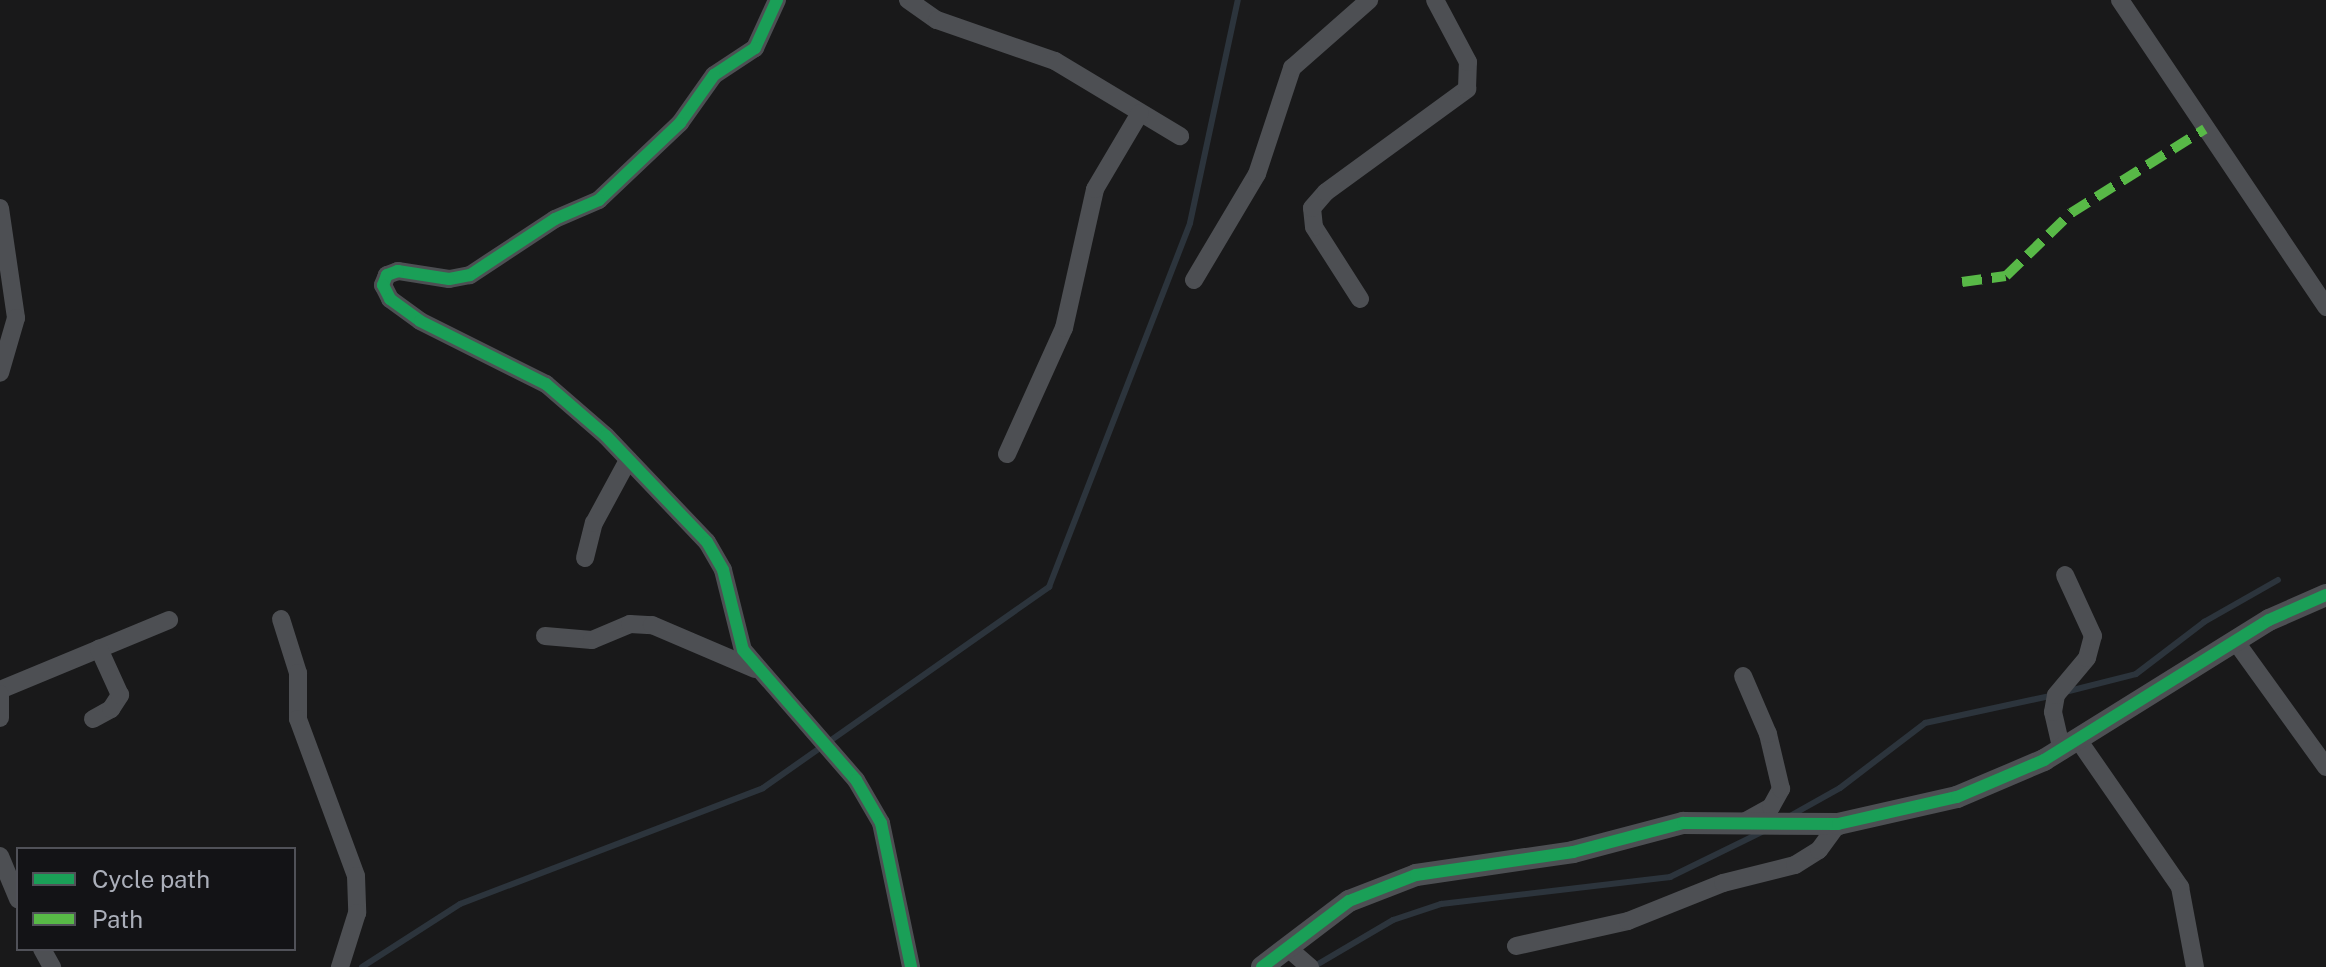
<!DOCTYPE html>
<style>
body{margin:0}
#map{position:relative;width:2326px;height:967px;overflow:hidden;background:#19191a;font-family:"Public Sans",sans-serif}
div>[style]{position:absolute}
.stream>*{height:6px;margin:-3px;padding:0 3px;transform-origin:3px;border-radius:3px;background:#2c343c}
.minor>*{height:18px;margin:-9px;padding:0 9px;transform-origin:9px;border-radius:9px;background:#4d4f53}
.tertiary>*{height:22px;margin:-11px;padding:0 11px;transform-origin:11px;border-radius:11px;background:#4d4f53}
.quiet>*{height:10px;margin-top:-5px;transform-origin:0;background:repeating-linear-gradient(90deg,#58b947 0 20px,transparent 0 30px)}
.cycleway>*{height:12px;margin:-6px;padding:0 6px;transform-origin:6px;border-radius:6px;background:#1a9f57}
span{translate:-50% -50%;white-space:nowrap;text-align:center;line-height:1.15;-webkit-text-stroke:6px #131316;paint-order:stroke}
.legend{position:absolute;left:16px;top:847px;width:280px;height:104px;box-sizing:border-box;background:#131316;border:2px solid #505158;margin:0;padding:10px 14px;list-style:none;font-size:24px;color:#abafba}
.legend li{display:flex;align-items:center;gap:16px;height:40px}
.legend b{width:40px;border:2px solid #505158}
</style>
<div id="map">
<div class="stream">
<i style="left:2065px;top:692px;width:73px;rotate:-14.2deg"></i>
<i style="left:2136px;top:674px;width:86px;rotate:-37.4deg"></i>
<i style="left:2204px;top:622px;width:85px;rotate:-29.6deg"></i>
<i style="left:1790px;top:816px;width:57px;rotate:-29.2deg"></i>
<i style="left:1840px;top:788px;width:107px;rotate:-37.4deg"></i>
<i style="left:1925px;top:723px;width:132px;rotate:-12.2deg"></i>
<i style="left:362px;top:967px;width:117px;rotate:-32.7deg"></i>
<i style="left:460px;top:904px;width:324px;rotate:-20.9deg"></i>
<i style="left:763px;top:788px;width:350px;rotate:-35.1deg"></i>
<i style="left:1049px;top:587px;width:390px;rotate:-68.8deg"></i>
<i style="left:1190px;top:223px;width:228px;rotate:-77.9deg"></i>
<i style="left:1313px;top:967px;width:93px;rotate:-30.4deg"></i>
<i style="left:1393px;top:920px;width:51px;rotate:-18.4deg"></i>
<i style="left:1441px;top:904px;width:231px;rotate:-6.7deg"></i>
<i style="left:1670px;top:877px;width:102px;rotate:-26.1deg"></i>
</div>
<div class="minor">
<i style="left:777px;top:0;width:53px;rotate:114.6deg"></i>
<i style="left:755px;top:48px;width:49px;rotate:146.6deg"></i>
<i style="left:714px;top:75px;width:59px;rotate:125.3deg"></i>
<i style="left:680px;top:123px;width:112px;rotate:136.5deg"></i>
<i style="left:599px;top:200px;width:48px;rotate:156.6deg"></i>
<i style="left:555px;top:219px;width:102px;rotate:146.6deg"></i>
<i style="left:470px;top:275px;width:21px;rotate:169deg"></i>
<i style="left:449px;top:279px;width:52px;rotate:-171.1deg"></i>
<i style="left:398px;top:271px;width:12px;rotate:160deg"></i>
<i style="left:387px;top:275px;width:11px;rotate:112deg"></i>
<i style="left:383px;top:285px;width:16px;rotate:63deg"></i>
<i style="left:390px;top:299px;width:37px;rotate:36deg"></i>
<i style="left:420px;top:321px;width:141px;rotate:26.6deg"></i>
<i style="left:546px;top:384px;width:79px;rotate:40.9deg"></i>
<i style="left:606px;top:436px;width:146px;rotate:46.4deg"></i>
<i style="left:707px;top:542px;width:32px;rotate:60deg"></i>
<i style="left:723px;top:570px;width:82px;rotate:76deg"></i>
<i style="left:743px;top:650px;width:172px;rotate:49deg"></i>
<i style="left:856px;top:780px;width:50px;rotate:59.8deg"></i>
<i style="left:881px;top:823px;width:147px;rotate:78.2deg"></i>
<i style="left:908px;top:0;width:35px;rotate:35deg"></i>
<i style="left:937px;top:20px;width:125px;rotate:19.2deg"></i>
<i style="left:1055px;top:61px;width:146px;rotate:31deg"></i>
<i style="left:2120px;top:0;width:370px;rotate:56.1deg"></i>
<i style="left:0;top:208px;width:111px;rotate:81.7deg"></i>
<i style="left:16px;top:318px;width:57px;rotate:106.2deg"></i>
<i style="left:1194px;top:280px;width:123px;rotate:-59.3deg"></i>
<i style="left:1257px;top:174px;width:112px;rotate:-71.7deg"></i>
<i style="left:1292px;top:68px;width:103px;rotate:-41.4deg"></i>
<i style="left:1360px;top:299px;width:85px;rotate:-122.6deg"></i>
<i style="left:1314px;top:227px;width:19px;rotate:-96deg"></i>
<i style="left:1312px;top:208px;width:21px;rotate:-49deg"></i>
<i style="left:1326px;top:192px;width:175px;rotate:-36.1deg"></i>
<i style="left:1467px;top:89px;width:27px;rotate:-88deg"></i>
<i style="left:1468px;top:62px;width:70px;rotate:-118deg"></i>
<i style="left:1007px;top:454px;width:138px;rotate:-65.7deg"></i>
<i style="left:1064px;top:328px;width:142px;rotate:-77.4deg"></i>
<i style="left:1095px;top:189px;width:88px;rotate:-59.4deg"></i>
<i style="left:585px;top:558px;width:36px;rotate:-76deg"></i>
<i style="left:594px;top:523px;width:72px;rotate:-61.6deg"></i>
<i style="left:281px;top:619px;width:57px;rotate:72.5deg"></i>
<i style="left:298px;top:673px;width:46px;rotate:90deg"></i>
<i style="left:298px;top:719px;width:167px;rotate:69.7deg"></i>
<i style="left:356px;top:876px;width:37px;rotate:88deg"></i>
<i style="left:357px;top:913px;width:57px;rotate:107.5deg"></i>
<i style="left:545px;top:636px;width:47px;rotate:4.9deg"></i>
<i style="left:592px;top:640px;width:41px;rotate:-22.8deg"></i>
<i style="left:630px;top:624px;width:22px;rotate:3deg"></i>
<i style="left:652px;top:625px;width:112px;rotate:23.1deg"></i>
<i style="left:2236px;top:642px;width:154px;rotate:54.2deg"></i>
<i style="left:0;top:690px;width:183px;rotate:-22.5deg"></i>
<i style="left:0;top:694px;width:24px;rotate:90deg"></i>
<i style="left:93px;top:719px;width:21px;rotate:-29deg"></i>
<i style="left:111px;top:709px;width:17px;rotate:-57deg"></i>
<i style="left:120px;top:695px;width:51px;rotate:-114.5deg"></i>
<i style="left:2079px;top:741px;width:178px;rotate:55.3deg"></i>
<i style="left:2180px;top:887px;width:81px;rotate:79.4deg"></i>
<i style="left:2062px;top:751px;width:40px;rotate:-103deg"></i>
<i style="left:2053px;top:712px;width:17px;rotate:-80deg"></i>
<i style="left:2056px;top:695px;width:48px;rotate:-50deg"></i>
<i style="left:2087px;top:658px;width:23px;rotate:-75deg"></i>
<i style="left:2093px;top:636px;width:67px;rotate:-114.7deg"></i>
<i style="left:1742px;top:823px;width:33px;rotate:-29deg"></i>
<i style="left:1771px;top:807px;width:21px;rotate:-61deg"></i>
<i style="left:1781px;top:789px;width:57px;rotate:-103.3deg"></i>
<i style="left:1768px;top:734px;width:63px;rotate:-113.3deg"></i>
<i style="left:0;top:856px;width:47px;rotate:67.3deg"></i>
<i style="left:1516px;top:946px;width:115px;rotate:-12.6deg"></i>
<i style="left:1628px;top:921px;width:102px;rotate:-21.8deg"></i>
<i style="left:1723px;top:883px;width:74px;rotate:-14deg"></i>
<i style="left:1795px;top:865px;width:28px;rotate:-32deg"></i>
<i style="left:1819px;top:850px;width:32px;rotate:-54deg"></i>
<i style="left:42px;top:949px;width:21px;rotate:61deg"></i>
<i style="left:1289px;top:949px;width:28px;rotate:41deg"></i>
</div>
<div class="tertiary">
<i style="left:1262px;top:967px;width:109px;rotate:-37.2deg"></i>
<i style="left:1349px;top:901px;width:72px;rotate:-21.2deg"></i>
<i style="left:1416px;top:875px;width:159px;rotate:-8.3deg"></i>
<i style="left:1573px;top:852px;width:114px;rotate:-14.8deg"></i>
<i style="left:1683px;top:823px;width:155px;rotate:0.4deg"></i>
<i style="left:1838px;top:824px;width:122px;rotate:-12.8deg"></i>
<i style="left:1957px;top:797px;width:95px;rotate:-23deg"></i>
<i style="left:2044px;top:760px;width:265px;rotate:-31.9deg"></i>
<i style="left:2269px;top:620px;width:62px;rotate:-23.7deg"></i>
</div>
<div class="quiet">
<i style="left:1962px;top:282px;width:44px;rotate:-7.8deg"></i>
<i style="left:2006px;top:276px;width:91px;rotate:-44.1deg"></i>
<i style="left:2071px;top:213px;width:158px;rotate:-32.1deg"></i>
</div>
<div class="cycleway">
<i style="left:777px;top:0;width:53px;rotate:114.6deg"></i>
<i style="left:755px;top:48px;width:49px;rotate:146.6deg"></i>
<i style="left:714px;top:75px;width:59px;rotate:125.3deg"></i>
<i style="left:680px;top:123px;width:112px;rotate:136.5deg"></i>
<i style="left:599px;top:200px;width:48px;rotate:156.6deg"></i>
<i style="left:555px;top:219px;width:102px;rotate:146.6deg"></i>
<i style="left:470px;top:275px;width:21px;rotate:169deg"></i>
<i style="left:449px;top:279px;width:52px;rotate:-171.1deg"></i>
<i style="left:398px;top:271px;width:12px;rotate:160deg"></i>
<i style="left:387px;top:275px;width:11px;rotate:112deg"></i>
<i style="left:383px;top:285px;width:16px;rotate:63deg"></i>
<i style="left:390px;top:299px;width:37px;rotate:36deg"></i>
<i style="left:420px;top:321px;width:141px;rotate:26.6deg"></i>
<i style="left:546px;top:384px;width:79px;rotate:40.9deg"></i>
<i style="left:606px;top:436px;width:146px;rotate:46.4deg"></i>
<i style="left:707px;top:542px;width:32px;rotate:60deg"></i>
<i style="left:723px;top:570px;width:82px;rotate:76deg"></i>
<i style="left:743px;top:650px;width:172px;rotate:49deg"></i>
<i style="left:856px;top:780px;width:50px;rotate:59.8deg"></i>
<i style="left:881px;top:823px;width:147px;rotate:78.2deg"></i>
<i style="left:1262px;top:967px;width:109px;rotate:-37.2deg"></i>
<i style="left:1349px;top:901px;width:72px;rotate:-21.2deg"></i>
<i style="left:1416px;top:875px;width:159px;rotate:-8.3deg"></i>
<i style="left:1573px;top:852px;width:114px;rotate:-14.8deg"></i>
<i style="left:1683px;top:823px;width:155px;rotate:0.4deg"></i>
<i style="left:1838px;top:824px;width:122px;rotate:-12.8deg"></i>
<i style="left:1957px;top:797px;width:95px;rotate:-23deg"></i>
<i style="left:2044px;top:760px;width:265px;rotate:-31.9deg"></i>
<i style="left:2269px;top:620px;width:62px;rotate:-23.7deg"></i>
</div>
<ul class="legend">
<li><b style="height:10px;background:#1a9f57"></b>Cycle path</li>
<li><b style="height:10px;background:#58b947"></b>Path</li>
</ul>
</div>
